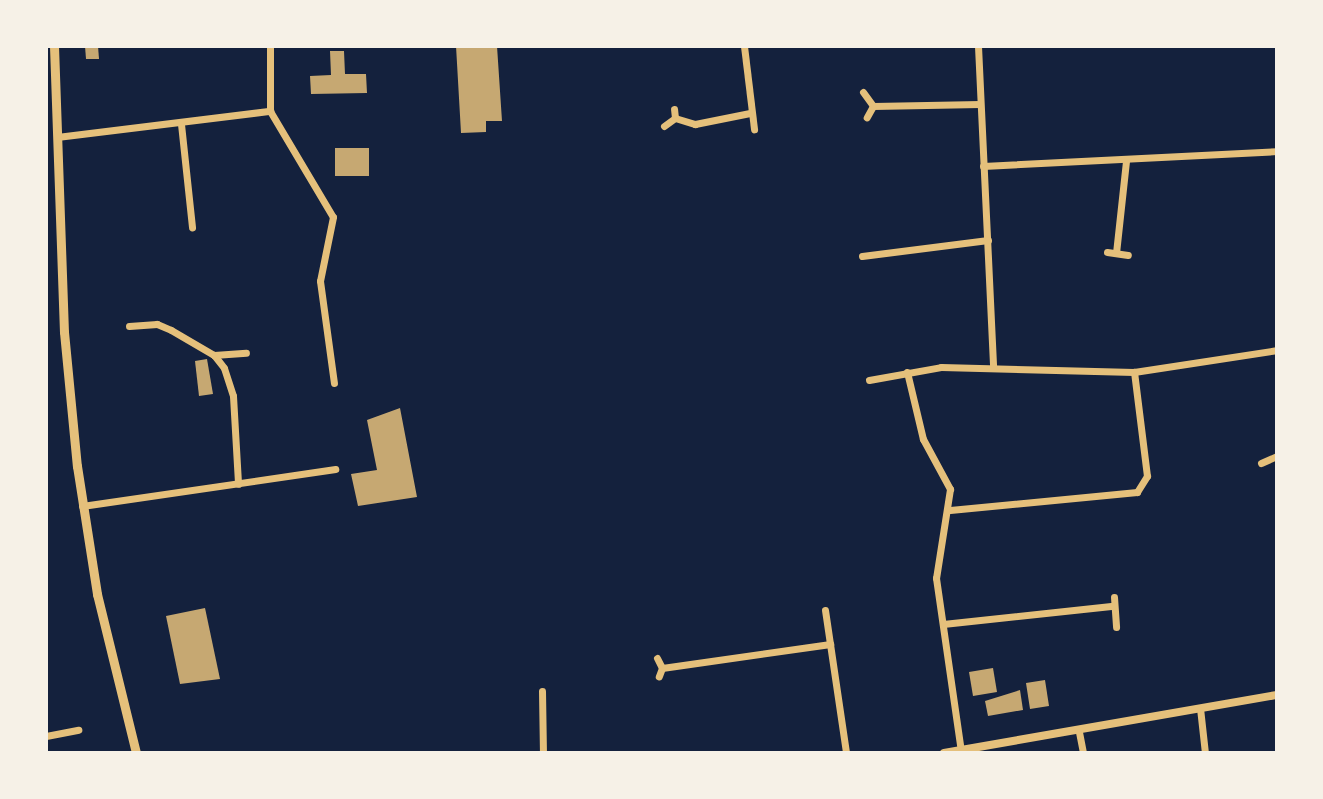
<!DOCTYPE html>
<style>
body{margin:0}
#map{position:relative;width:1323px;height:799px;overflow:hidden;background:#14213d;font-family:"Nunito Sans",sans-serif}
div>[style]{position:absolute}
.building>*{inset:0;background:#c6a872}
.minor>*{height:7px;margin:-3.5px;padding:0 3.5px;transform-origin:3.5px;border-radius:3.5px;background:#e5c07b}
.tertiary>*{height:8px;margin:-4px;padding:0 4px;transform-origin:4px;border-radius:4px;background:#e5c07b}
.secondary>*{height:9px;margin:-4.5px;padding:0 4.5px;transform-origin:4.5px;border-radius:4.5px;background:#e5c07b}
span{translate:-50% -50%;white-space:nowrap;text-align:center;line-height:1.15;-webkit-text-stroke:8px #f6f1e7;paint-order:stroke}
.frame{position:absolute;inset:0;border:48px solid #f6f1e7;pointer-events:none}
</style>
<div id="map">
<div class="building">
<i style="clip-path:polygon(85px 46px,98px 46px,99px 59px,86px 59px)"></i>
<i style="clip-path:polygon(456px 46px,497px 46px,502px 121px,486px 121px,486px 132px,461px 133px)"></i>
<i style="clip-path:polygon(330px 51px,344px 51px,345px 74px,366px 74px,367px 93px,311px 94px,310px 76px,331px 75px)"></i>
<i style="clip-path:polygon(335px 148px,369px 148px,369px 176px,335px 176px)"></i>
<i style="clip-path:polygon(207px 359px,213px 394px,199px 396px,195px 361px)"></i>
<i style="clip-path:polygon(400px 408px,417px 497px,358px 506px,351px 474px,377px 470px,367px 420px)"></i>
<i style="clip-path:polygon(205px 608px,220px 679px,180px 684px,166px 616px)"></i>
<i style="clip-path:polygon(993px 668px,997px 692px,973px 696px,969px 672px)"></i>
<i style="clip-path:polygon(1045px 680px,1049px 706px,1030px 709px,1026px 683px)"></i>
<i style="clip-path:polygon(1020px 690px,1023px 710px,988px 716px,985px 701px)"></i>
</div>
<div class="minor">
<i style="left:270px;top:46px;width:65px;rotate:90deg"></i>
<i style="left:270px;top:111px;width:123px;rotate:59.3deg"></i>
<i style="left:333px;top:217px;width:65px;rotate:101.5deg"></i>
<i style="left:320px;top:281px;width:103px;rotate:82.2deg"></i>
<i style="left:744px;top:46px;width:84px;rotate:83.1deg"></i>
<i style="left:978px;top:46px;width:320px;rotate:87.3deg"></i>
<i style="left:863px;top:92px;width:17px;rotate:54deg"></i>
<i style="left:873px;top:106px;width:13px;rotate:119deg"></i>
<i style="left:873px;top:106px;width:107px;rotate:-1.1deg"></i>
<i style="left:675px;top:118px;width:21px;rotate:17deg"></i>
<i style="left:695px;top:124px;width:56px;rotate:-11.3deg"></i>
<i style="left:181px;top:124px;width:104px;rotate:83.9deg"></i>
<i style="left:664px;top:126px;width:14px;rotate:-36deg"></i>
<i style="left:675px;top:118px;width:9px;rotate:-96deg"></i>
<i style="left:57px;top:137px;width:215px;rotate:-7deg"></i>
<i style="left:983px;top:166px;width:294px;rotate:-2.9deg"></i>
<i style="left:1107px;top:252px;width:21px;rotate:8deg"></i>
<i style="left:1116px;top:253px;width:93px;rotate:-83.8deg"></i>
<i style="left:862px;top:256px;width:127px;rotate:-7.2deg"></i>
<i style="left:129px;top:326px;width:28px;rotate:-4deg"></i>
<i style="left:157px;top:324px;width:15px;rotate:23deg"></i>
<i style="left:171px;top:330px;width:50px;rotate:30.2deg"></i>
<i style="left:214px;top:355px;width:16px;rotate:52deg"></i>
<i style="left:224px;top:368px;width:29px;rotate:72deg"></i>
<i style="left:233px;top:396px;width:88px;rotate:86.7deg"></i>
<i style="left:214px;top:355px;width:32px;rotate:-4deg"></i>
<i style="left:907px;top:372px;width:69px;rotate:76.6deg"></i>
<i style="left:923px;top:439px;width:57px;rotate:61.6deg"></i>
<i style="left:950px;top:489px;width:90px;rotate:98.9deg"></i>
<i style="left:936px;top:578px;width:175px;rotate:81.8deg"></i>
<i style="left:869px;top:380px;width:73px;rotate:-10.2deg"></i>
<i style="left:941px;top:367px;width:193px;rotate:1.5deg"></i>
<i style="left:1134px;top:372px;width:145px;rotate:-8.7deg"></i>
<i style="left:1261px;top:463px;width:17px;rotate:-24deg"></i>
<i style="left:82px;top:506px;width:256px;rotate:-8.3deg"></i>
<i style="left:950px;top:510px;width:188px;rotate:-5.5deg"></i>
<i style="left:1137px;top:492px;width:19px;rotate:-58deg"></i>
<i style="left:1147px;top:476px;width:105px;rotate:-97.1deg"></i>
<i style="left:1114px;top:597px;width:30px;rotate:86deg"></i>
<i style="left:825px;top:610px;width:145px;rotate:81.6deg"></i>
<i style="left:943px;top:624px;width:169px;rotate:-6.1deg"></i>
<i style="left:657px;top:658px;width:11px;rotate:63deg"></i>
<i style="left:662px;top:668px;width:9px;rotate:111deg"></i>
<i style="left:662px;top:668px;width:170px;rotate:-8.1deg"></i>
<i style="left:542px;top:691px;width:62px;rotate:89.1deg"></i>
<i style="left:1200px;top:708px;width:45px;rotate:83.7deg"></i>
<i style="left:1079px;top:732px;width:21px;rotate:79deg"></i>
<i style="left:46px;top:736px;width:33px;rotate:-11deg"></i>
</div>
<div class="tertiary">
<i style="left:944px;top:753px;width:338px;rotate:-9.9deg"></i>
</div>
<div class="secondary">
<i style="left:54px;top:46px;width:286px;rotate:88deg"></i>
<i style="left:64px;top:332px;width:135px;rotate:84.5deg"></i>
<i style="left:77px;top:466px;width:130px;rotate:81.1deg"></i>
<i style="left:97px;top:594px;width:164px;rotate:76.2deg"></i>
</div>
<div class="frame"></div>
</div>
